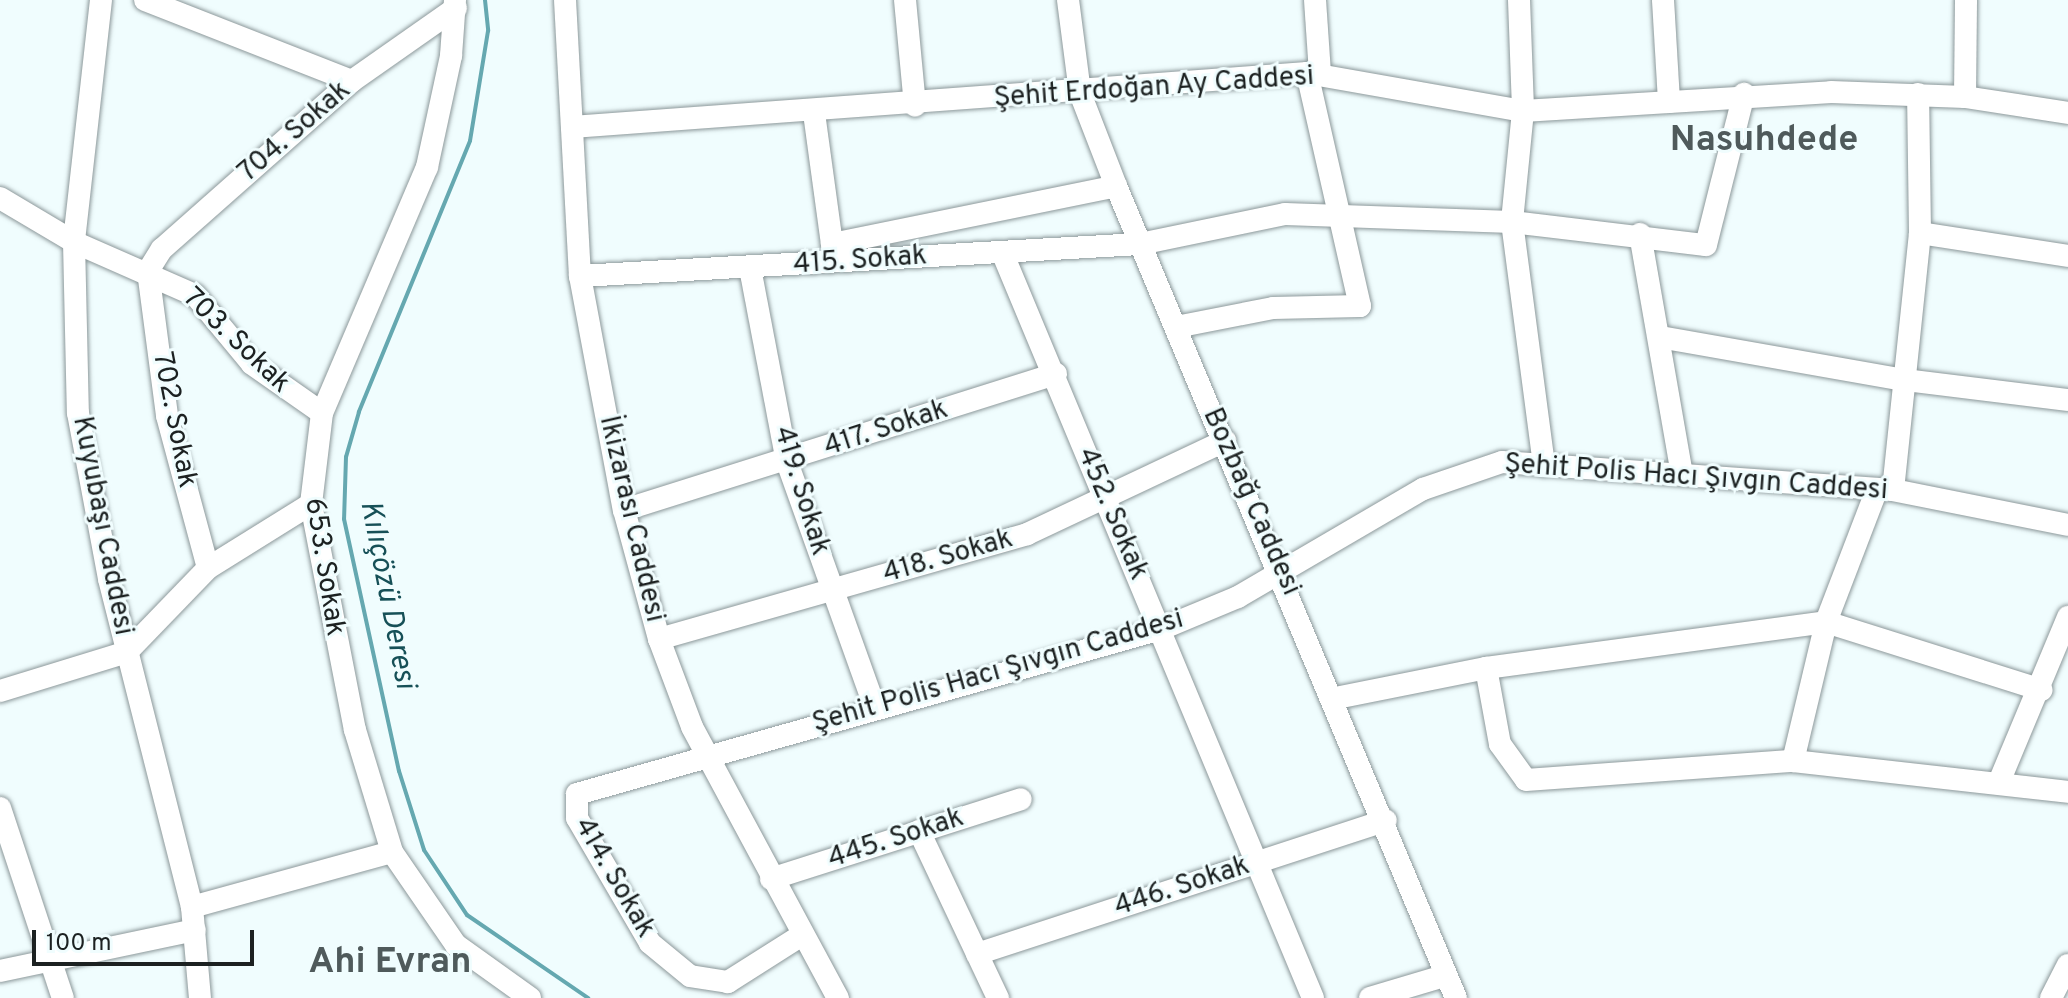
<!DOCTYPE html>
<meta charset="utf-8">
<style>
body{margin:0}
#map{position:relative;width:2068px;height:998px;overflow:hidden;background:#f0fdfe;font-family:Overpass,sans-serif}
div>[style]{position:absolute}
.stream>*{height:4px;margin:-2px;padding:0 2px;transform-origin:2px;border-radius:2px;background:#65a8b0}
.roads{filter:drop-shadow(0 0 2px #8c989a) drop-shadow(0 0 2px #8c989a)}
.minor>*{height:22px;margin:-11px;padding:0 11px;transform-origin:11px;border-radius:11px;background:#fff}
span{translate:-50% -50%;white-space:nowrap;text-align:center;line-height:1.15;-webkit-text-stroke:6px #f0fdfe;paint-order:stroke}
.street-label{font-size:28px;color:#1c2121}
.water-label{font-size:30px;color:#165057;font-style:italic}
.district-label{font-size:36px;color:#4f5a5b;font-weight:700}
.scale{position:absolute;left:32px;top:930px;width:222px;height:36px;box-sizing:border-box;border:4px solid #1c2121;border-top:0;padding-left:10px;font-size:24px;line-height:28px;white-space:nowrap;color:#1c2121;-webkit-text-stroke:6px #f0fdfe;paint-order:stroke}
</style>
<div id="map">
<div class="stream">
<i style="left:485px;top:0;width:31px;rotate:84deg"></i>
<i style="left:488px;top:31px;width:111px;rotate:99.3deg"></i>
<i style="left:470px;top:141px;width:293px;rotate:112.3deg"></i>
<i style="left:359px;top:412px;width:47px;rotate:106.1deg"></i>
<i style="left:346px;top:457px;width:62px;rotate:91.8deg"></i>
<i style="left:344px;top:519px;width:258px;rotate:77.7deg"></i>
<i style="left:399px;top:771px;width:83px;rotate:72.4deg"></i>
<i style="left:424px;top:850px;width:78px;rotate:56.5deg"></i>
<i style="left:467px;top:915px;width:147px;rotate:34.4deg"></i>
</div>
<div class="roads">
<div class="minor">
<i style="left:101px;top:0;width:244px;rotate:96.4deg"></i>
<i style="left:74px;top:242px;width:171px;rotate:88.7deg"></i>
<i style="left:78px;top:413px;width:169px;rotate:79.4deg"></i>
<i style="left:109px;top:579px;width:338px;rotate:75.8deg"></i>
<i style="left:192px;top:907px;width:91px;rotate:85deg"></i>
<i style="left:145px;top:0;width:222px;rotate:21.4deg"></i>
<i style="left:455px;top:0;width:56px;rotate:94.1deg"></i>
<i style="left:451px;top:56px;width:114px;rotate:102.2deg"></i>
<i style="left:427px;top:167px;width:267px;rotate:113.1deg"></i>
<i style="left:322px;top:413px;width:92px;rotate:96.9deg"></i>
<i style="left:311px;top:504px;width:230px;rotate:79deg"></i>
<i style="left:355px;top:730px;width:127px;rotate:73.1deg"></i>
<i style="left:392px;top:852px;width:113px;rotate:55.5deg"></i>
<i style="left:456px;top:945px;width:91px;rotate:35.6deg"></i>
<i style="left:565px;top:0;width:276px;rotate:86.9deg"></i>
<i style="left:580px;top:276px;width:238px;rotate:79.4deg"></i>
<i style="left:624px;top:510px;width:134px;rotate:74.8deg"></i>
<i style="left:659px;top:639px;width:94px;rotate:69.4deg"></i>
<i style="left:692px;top:727px;width:308px;rotate:61.7deg"></i>
<i style="left:905px;top:0;width:106px;rotate:84.6deg"></i>
<i style="left:1068px;top:0;width:94px;rotate:82.6deg"></i>
<i style="left:1080px;top:93px;width:100px;rotate:68.8deg"></i>
<i style="left:1116px;top:186px;width:880px;rotate:67.28deg"></i>
<i style="left:1315px;top:0;width:74px;rotate:86.1deg"></i>
<i style="left:1519px;top:0;width:111px;rotate:87.9deg"></i>
<i style="left:1523px;top:111px;width:112px;rotate:95.7deg"></i>
<i style="left:1512px;top:222px;width:246px;rotate:82.5deg"></i>
<i style="left:1663px;top:0;width:102px;rotate:86.6deg"></i>
<i style="left:1965px;top:97px;width:97px;rotate:-89.4deg"></i>
<i style="left:814px;top:113px;width:147px;rotate:82.2deg"></i>
<i style="left:572px;top:127px;width:737px;rotate:-4.2deg"></i>
<i style="left:1307px;top:73px;width:219px;rotate:10deg"></i>
<i style="left:1523px;top:111px;width:309px;rotate:-3.5deg"></i>
<i style="left:1831px;top:92px;width:134px;rotate:2.1deg"></i>
<i style="left:1965px;top:97px;width:104px;rotate:8.8deg"></i>
<i style="left:0;top:198px;width:86px;rotate:30.7deg"></i>
<i style="left:74px;top:242px;width:132px;rotate:23.7deg"></i>
<i style="left:195px;top:295px;width:89px;rotate:50.4deg"></i>
<i style="left:252px;top:364px;width:85px;rotate:35deg"></i>
<i style="left:1920px;top:233px;width:150px;rotate:8.8deg"></i>
<i style="left:1640px;top:234px;width:244px;rotate:80.1deg"></i>
<i style="left:832px;top:244px;width:290px;rotate:-11.5deg"></i>
<i style="left:1002px;top:252px;width:808px;rotate:67.37deg"></i>
<i style="left:750px;top:268px;width:197px;rotate:79.2deg"></i>
<i style="left:787px;top:462px;width:261px;rotate:70.3deg"></i>
<i style="left:148px;top:271px;width:26px;rotate:-58deg"></i>
<i style="left:162px;top:249px;width:254px;rotate:-41.5deg"></i>
<i style="left:352px;top:81px;width:127px;rotate:-35.1deg"></i>
<i style="left:148px;top:271px;width:146px;rotate:82.5deg"></i>
<i style="left:167px;top:416px;width:157px;rotate:74.9deg"></i>
<i style="left:580px;top:276px;width:561px;rotate:-3.27deg"></i>
<i style="left:1140px;top:244px;width:148px;rotate:-11.7deg"></i>
<i style="left:1285px;top:214px;width:227px;rotate:2deg"></i>
<i style="left:1512px;top:222px;width:195px;rotate:6.8deg"></i>
<i style="left:1706px;top:245px;width:156px;rotate:-75.9deg"></i>
<i style="left:1176px;top:327px;width:99px;rotate:-11.1deg"></i>
<i style="left:1273px;top:308px;width:87px;rotate:-1.3deg"></i>
<i style="left:1360px;top:306px;width:239px;rotate:-102.8deg"></i>
<i style="left:1660px;top:337px;width:249px;rotate:10deg"></i>
<i style="left:1905px;top:380px;width:164px;rotate:7deg"></i>
<i style="left:1893px;top:490px;width:258px;rotate:-84deg"></i>
<i style="left:1920px;top:233px;width:139px;rotate:-90.8deg"></i>
<i style="left:624px;top:510px;width:453px;rotate:-17.5deg"></i>
<i style="left:659px;top:639px;width:383px;rotate:-15.9deg"></i>
<i style="left:1027px;top:534px;width:219px;rotate:-25.2deg"></i>
<i style="left:1486px;top:668px;width:77px;rotate:79.6deg"></i>
<i style="left:1500px;top:744px;width:44px;rotate:54.2deg"></i>
<i style="left:1526px;top:780px;width:268px;rotate:-4.1deg"></i>
<i style="left:1793px;top:761px;width:277px;rotate:6.4deg"></i>
<i style="left:0;top:691px;width:133px;rotate:-17.1deg"></i>
<i style="left:127px;top:652px;width:117px;rotate:-46deg"></i>
<i style="left:208px;top:568px;width:121px;rotate:-31.9deg"></i>
<i style="left:1336px;top:698px;width:153px;rotate:-11.3deg"></i>
<i style="left:1486px;top:668px;width:343px;rotate:-7.7deg"></i>
<i style="left:1826px;top:622px;width:226px;rotate:17.5deg"></i>
<i style="left:1793px;top:761px;width:143px;rotate:-76.6deg"></i>
<i style="left:1826px;top:622px;width:142px;rotate:-69deg"></i>
<i style="left:1999px;top:782px;width:179px;rotate:-67.3deg"></i>
<i style="left:0;top:808px;width:200px;rotate:71.7deg"></i>
<i style="left:919px;top:831px;width:185px;rotate:64.7deg"></i>
<i style="left:771px;top:879px;width:262px;rotate:-17.7deg"></i>
<i style="left:192px;top:907px;width:207px;rotate:-15.4deg"></i>
<i style="left:802px;top:935px;width:88px;rotate:147.6deg"></i>
<i style="left:728px;top:982px;width:38px;rotate:-171deg"></i>
<i style="left:690px;top:976px;width:52px;rotate:-140.5deg"></i>
<i style="left:650px;top:943px;width:145px;rotate:-120.3deg"></i>
<i style="left:577px;top:818px;width:24px;rotate:-90deg"></i>
<i style="left:577px;top:794px;width:607px;rotate:-15.78deg"></i>
<i style="left:1161px;top:629px;width:83px;rotate:-22.6deg"></i>
<i style="left:1238px;top:597px;width:214px;rotate:-30.3deg"></i>
<i style="left:1423px;top:489px;width:83px;rotate:-18.9deg"></i>
<i style="left:1502px;top:462px;width:392px;rotate:4.1deg"></i>
<i style="left:1893px;top:490px;width:178px;rotate:11.3deg"></i>
<i style="left:977px;top:954px;width:430px;rotate:-18.1deg"></i>
<i style="left:0;top:971px;width:199px;rotate:-11.9deg"></i>
<i style="left:1370px;top:998px;width:77px;rotate:-16.6deg"></i>
<i style="left:2051px;top:998px;width:37px;rotate:-63deg"></i>
</div>
</div>
<div class="street-label">
<span style="left:1154px;top:88px;rotate:-4deg">Şehit Erdoğan Ay Caddesi</span>
<span style="left:295px;top:132px;rotate:-41deg">704. Sokak</span>
<span style="left:860px;top:261px;rotate:-4deg">415. Sokak</span>
<span style="left:236px;top:341px;rotate:44deg">703. Sokak</span>
<span style="left:174px;top:420px;rotate:79deg">702. Sokak</span>
<span style="left:886px;top:429px;rotate:-18deg">417. Sokak</span>
<span style="left:1696px;top:478px;rotate:4deg">Şehit Polis Hacı Şıvgın Caddesi</span>
<span style="left:801px;top:491px;rotate:73deg">419. Sokak</span>
<span style="left:1251px;top:502px;rotate:66deg">Bozbağ Caddesi</span>
<span style="left:1112px;top:514px;rotate:67deg">452. Sokak</span>
<span style="left:631px;top:519px;rotate:77deg">İkizarası Caddesi</span>
<span style="left:102px;top:526px;rotate:79deg">Kuyubaşı Caddesi</span>
<span style="left:948px;top:557px;rotate:-16deg">418. Sokak</span>
<span style="left:324px;top:567px;rotate:81deg">653. Sokak</span>
<span style="left:998px;top:672px;rotate:-16deg">Şehit Polis Hacı Şıvgın Caddesi</span>
<span style="left:896px;top:839px;rotate:-18deg">445. Sokak</span>
<span style="left:614px;top:878px;rotate:60deg">414. Sokak</span>
<span style="left:1182px;top:887px;rotate:-18deg">446. Sokak</span>
</div>
<div class="water-label">
<span style="left:386px;top:595px;rotate:79deg">Kılıçözü Deresi</span>
</div>
<div class="district-label">
<span style="left:1764px;top:142px">Nasuhdede</span>
<span style="left:390px;top:964px">Ahi Evran</span>
</div>
<div class="scale">100 m</div>
</div>
